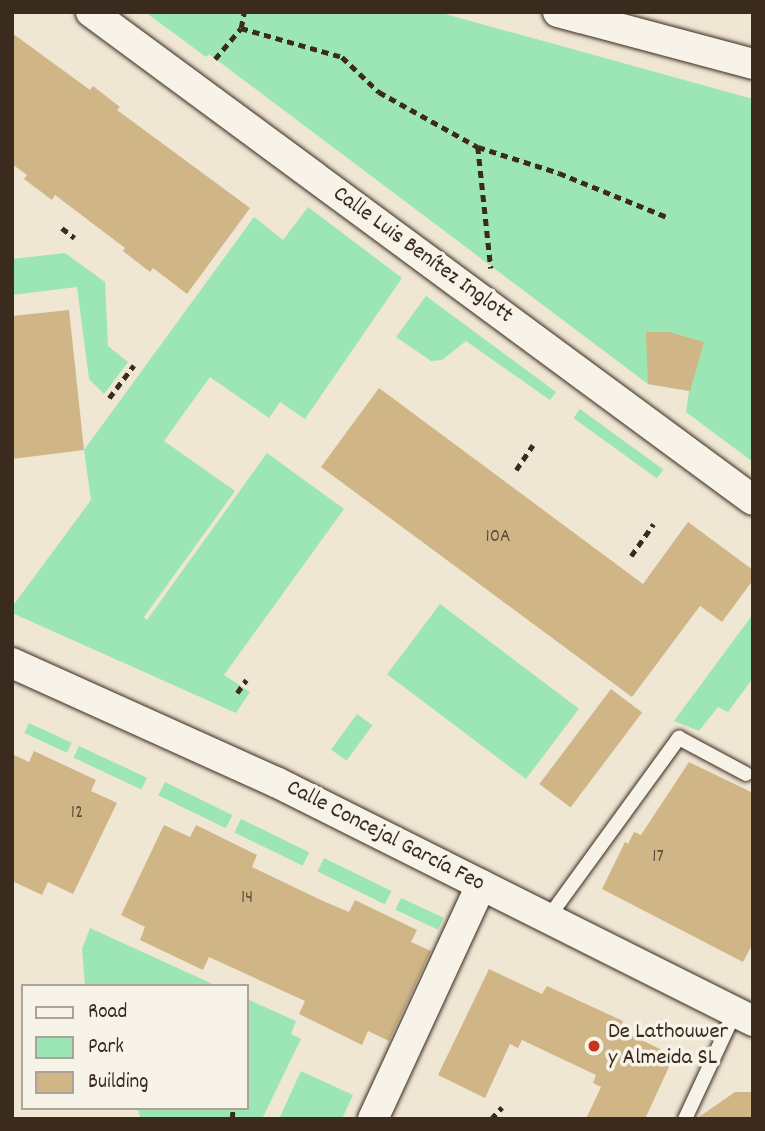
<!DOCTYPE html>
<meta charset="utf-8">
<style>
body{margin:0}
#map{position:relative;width:765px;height:1131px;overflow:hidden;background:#efe7d4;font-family:Dekko,sans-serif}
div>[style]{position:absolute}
.green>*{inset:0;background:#9ce5b4;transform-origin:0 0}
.building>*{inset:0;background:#d0b586;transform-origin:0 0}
.path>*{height:4.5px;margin-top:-2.25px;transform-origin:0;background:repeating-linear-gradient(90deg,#3b2a1e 0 7px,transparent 0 12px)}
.roads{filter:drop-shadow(0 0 2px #3b2a1e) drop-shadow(0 0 2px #3b2a1e)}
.lane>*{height:14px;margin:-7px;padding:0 7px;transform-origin:7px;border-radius:7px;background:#f7f3e8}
.street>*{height:30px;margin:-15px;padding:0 15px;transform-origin:15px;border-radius:15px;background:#f7f3e8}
.dots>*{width:19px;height:19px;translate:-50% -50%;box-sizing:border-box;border:4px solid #f7f3e8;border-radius:50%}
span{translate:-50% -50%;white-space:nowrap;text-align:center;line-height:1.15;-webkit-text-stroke:7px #f7f3e8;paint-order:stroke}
.number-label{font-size:19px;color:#604d38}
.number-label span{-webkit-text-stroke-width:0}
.street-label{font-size:23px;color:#3b2a1e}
.poi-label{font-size:23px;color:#3b2a1e}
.left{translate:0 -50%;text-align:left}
.frame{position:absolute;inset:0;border:14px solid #3b2a1e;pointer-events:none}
.legend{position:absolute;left:21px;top:984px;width:228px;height:126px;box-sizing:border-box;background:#f7f3e8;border:2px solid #aca397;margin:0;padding:9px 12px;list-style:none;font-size:21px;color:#3b2a1e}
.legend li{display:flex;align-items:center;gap:14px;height:35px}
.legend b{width:35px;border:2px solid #aca397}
</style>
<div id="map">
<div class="green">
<i style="clip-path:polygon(145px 12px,438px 12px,753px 99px,753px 462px,686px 412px,689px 391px,648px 384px,209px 54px,206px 57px)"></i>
<i style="clip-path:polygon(308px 207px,402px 278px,305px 419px,280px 402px,269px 418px,210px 377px,164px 441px,235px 491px,144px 617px,147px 620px,267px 453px,344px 509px,224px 675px,250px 692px,236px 713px,12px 613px,12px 607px,91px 500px,84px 450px,254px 217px,283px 240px)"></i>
<i style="clip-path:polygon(65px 253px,105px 282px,108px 346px,128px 362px,104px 394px,89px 379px,77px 287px,12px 295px,12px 259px)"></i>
<i style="clip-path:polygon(426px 296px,556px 392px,550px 400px,466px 341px,442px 360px,431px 361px,396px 337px)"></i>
<i style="left:580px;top:409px;width:103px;height:11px;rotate:36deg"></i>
<i style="left:440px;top:604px;width:174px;height:88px;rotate:37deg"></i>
<i style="clip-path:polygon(753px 614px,753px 678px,728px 712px,718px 707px,699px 731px,674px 721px)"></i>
<i style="left:357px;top:714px;width:19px;height:44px;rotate:36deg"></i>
<i style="left:29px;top:723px;width:47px;height:11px;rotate:25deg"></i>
<i style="left:79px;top:746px;width:75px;height:13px;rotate:25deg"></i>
<i style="left:165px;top:782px;width:75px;height:15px;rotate:26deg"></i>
<i style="left:241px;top:819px;width:76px;height:15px;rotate:26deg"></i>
<i style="left:324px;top:858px;width:75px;height:15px;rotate:26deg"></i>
<i style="left:401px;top:898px;width:47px;height:13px;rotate:25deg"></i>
<i style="clip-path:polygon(90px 928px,217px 986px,85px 986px,82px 949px)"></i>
<i style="clip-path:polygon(247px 999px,296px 1021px,291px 1034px,301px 1039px,262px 1119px,141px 1119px,137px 1108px,247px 1108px)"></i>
<i style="clip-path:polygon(301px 1071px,353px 1095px,342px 1119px,279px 1119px)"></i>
</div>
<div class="building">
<i style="clip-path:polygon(12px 33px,90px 90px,93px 86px,120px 107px,117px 110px,250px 208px,187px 294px,153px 268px,150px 272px,123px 251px,125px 248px,55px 195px,52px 200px,24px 179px,27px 175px,12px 164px)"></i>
<i style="clip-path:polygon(69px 310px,84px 450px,12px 459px,12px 316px)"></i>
<i style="clip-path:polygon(646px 332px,669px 332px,704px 342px,690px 391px,648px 384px)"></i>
<i style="clip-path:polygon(379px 388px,643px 584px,688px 522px,753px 570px,753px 580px,722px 622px,700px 606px,632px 697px,321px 467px)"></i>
<i style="left:611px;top:689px;width:39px;height:119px;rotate:37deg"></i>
<i style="clip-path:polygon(34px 751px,96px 780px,91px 791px,117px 803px,73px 894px,48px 882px,42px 895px,12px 881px,12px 754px,29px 762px)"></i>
<i style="clip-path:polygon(689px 762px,753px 793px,753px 943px,743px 962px,602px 889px,625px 842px,628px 844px,634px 832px,641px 835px)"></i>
<i style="clip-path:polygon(164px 825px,190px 837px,196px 825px,257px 855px,252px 867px,323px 901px,349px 912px,355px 900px,417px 930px,411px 942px,431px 951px,389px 1041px,368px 1031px,362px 1045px,299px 1014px,305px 1001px,209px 957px,203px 970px,140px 940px,145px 927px,121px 915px)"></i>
<i style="clip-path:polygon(489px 969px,542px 994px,547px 986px,623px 1021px,619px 1029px,674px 1056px,645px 1119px,586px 1119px,601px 1087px,593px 1083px,596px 1075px,522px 1040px,518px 1048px,510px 1044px,485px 1098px,438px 1075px)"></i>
<i style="clip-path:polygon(735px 1092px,753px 1092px,753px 1119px,696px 1119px)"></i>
</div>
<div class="path">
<i style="left:241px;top:28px;width:105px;rotate:16deg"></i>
<i style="left:342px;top:57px;width:51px;rotate:43.4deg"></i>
<i style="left:379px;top:92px;width:113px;rotate:29.1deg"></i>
<i style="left:478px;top:147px;width:122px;rotate:83.9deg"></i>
<i style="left:215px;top:59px;width:40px;rotate:-50deg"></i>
<i style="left:241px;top:28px;width:16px;rotate:-79deg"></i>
<i style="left:478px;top:147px;width:85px;rotate:17.8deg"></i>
<i style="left:559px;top:173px;width:117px;rotate:22.2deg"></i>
<i style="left:62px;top:228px;width:16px;rotate:38deg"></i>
<i style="left:109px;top:398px;width:41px;rotate:-52.9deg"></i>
<i style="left:516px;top:470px;width:30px;rotate:-56deg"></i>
<i style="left:631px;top:556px;width:39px;rotate:-55deg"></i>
<i style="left:237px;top:693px;width:16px;rotate:-55deg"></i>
<i style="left:232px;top:1119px;width:11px;rotate:-85deg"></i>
<i style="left:491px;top:1119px;width:16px;rotate:-47deg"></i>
</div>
<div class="roads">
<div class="lane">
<i style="left:548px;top:918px;width:223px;rotate:-54deg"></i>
<i style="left:679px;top:738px;width:76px;rotate:28.2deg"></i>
<i style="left:685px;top:1119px;width:118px;rotate:-65deg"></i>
</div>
<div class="street">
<i style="left:91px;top:12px;width:822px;rotate:36.4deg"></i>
<i style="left:558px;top:12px;width:202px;rotate:14.9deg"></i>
<i style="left:12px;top:663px;width:290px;rotate:24.3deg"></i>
<i style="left:276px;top:782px;width:534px;rotate:26.61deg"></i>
<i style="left:373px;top:1119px;width:258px;rotate:-65.2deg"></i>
</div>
</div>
<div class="dots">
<i style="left:594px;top:1046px;background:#c8321e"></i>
</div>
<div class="number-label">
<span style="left:498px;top:538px">10A</span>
<span style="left:77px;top:814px">12</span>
<span style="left:658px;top:858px">17</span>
<span style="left:247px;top:899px">14</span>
</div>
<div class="street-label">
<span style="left:422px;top:256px;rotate:36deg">Calle Luis Benítez Inglott</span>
<span style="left:385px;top:837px;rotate:27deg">Calle Concejal García Feo</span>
</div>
<div class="poi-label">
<span class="left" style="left:608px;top:1046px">De Lathouwer<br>y Almeida SL</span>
</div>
<div class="frame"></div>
<ul class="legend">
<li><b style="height:9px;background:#f7f3e8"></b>Road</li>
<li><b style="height:19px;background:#9ce5b4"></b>Park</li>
<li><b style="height:19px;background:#d0b586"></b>Building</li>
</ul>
</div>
